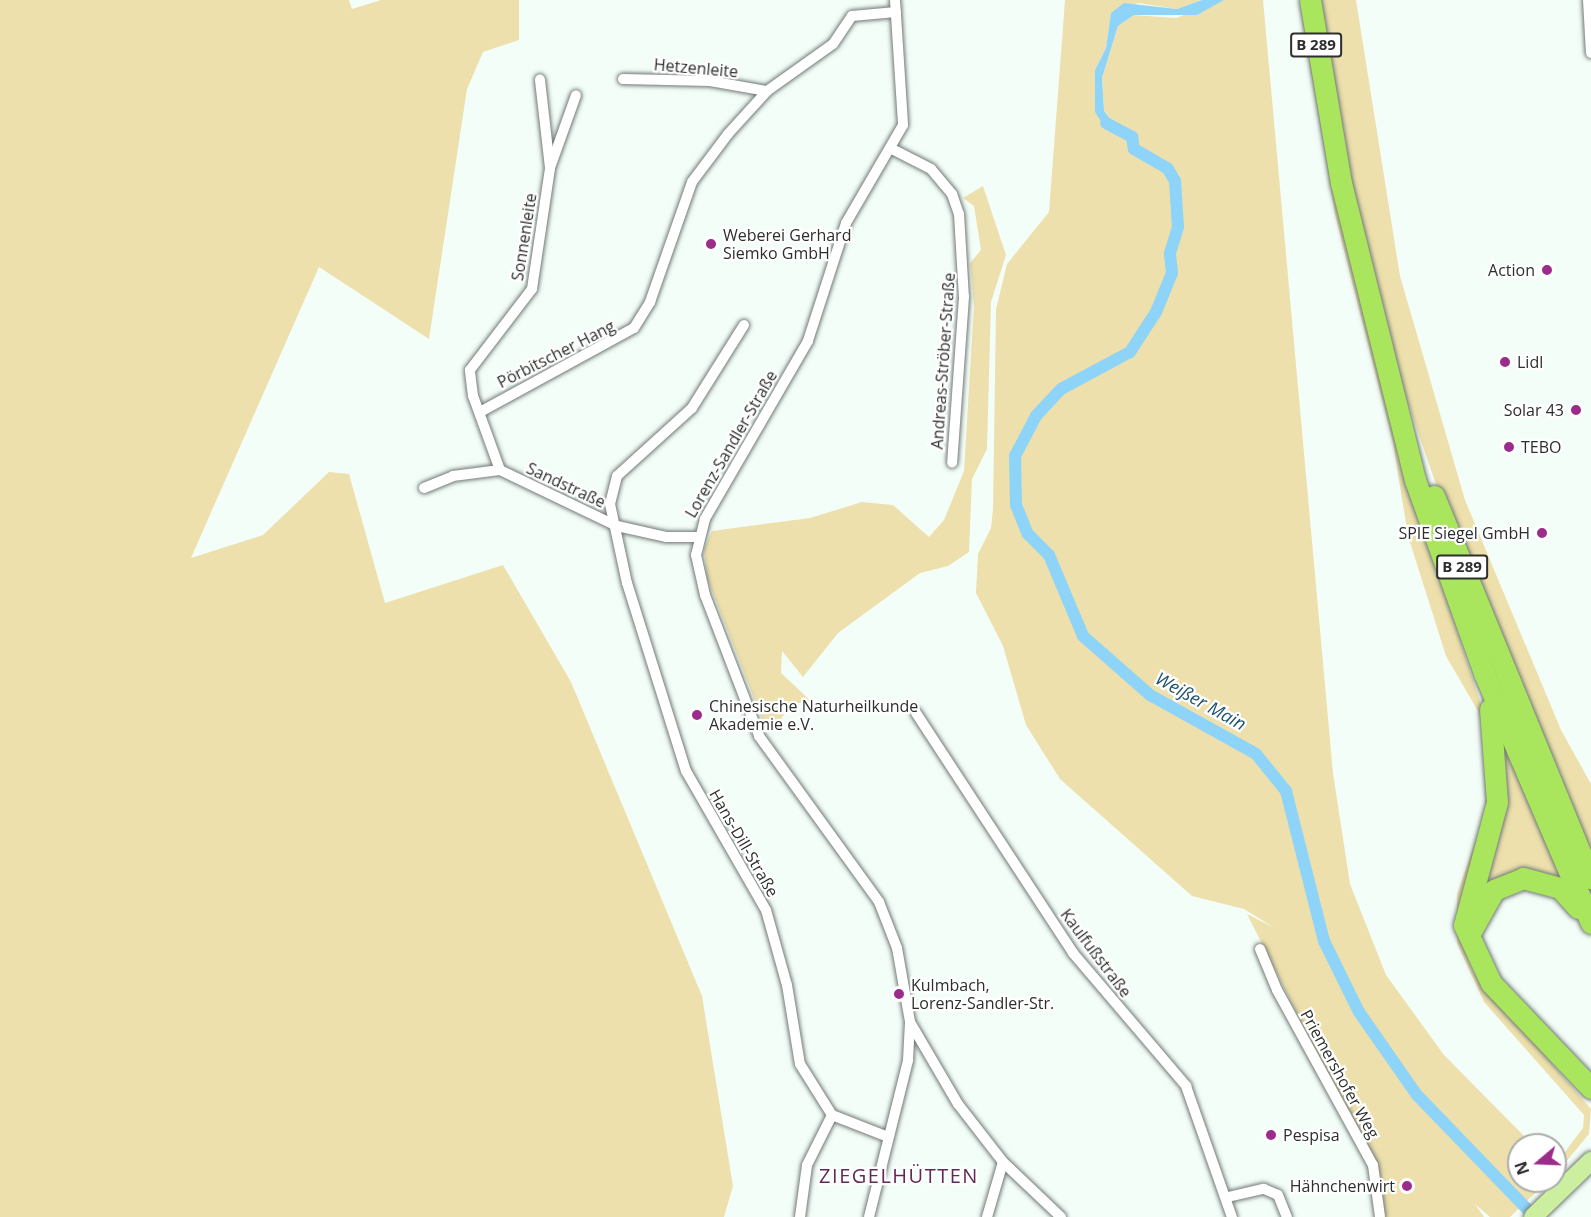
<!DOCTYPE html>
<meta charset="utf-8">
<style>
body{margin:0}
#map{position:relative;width:1591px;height:1217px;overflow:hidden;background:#f4fef9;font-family:"Open Sans",sans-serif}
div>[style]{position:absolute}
.green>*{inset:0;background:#ede0ac}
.water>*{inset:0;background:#8ed3f8}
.canal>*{height:12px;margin:-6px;padding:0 6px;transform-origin:6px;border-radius:6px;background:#8ed3f8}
.roads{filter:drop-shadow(0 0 2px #727a76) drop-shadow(0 0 2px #727a76)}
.street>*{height:10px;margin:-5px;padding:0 5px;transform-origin:5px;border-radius:5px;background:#fff}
.primary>*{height:18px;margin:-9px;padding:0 9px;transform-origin:9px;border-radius:9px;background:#cbef9e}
.highway>*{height:21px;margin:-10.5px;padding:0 10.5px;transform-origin:10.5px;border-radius:10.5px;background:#a9e55d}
.dots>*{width:16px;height:16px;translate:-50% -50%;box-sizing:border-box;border:3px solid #fff;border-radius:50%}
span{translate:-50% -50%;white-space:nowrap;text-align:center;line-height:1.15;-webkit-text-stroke:4.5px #fff;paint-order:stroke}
.shield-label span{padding:2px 4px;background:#fff;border:2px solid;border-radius:4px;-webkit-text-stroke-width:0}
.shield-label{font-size:15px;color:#2c2f2d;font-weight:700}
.street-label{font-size:16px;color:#2c2f2d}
.poi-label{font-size:16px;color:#2c2f2d}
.left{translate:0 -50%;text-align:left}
.right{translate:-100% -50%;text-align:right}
.water-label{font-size:18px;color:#1e546d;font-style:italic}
.quarter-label{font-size:20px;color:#602956;letter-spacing:1.5px}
.north{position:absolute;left:1507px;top:1133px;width:60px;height:60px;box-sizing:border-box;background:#fff;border:2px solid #abacab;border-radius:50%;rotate:251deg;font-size:16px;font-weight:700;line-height:24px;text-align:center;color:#2c2f2d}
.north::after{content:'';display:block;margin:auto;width:21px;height:27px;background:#9c2c8a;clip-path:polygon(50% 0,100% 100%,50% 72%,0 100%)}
</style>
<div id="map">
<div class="green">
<i style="clip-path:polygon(0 0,349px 0,352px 9px,381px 0,519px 0,519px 40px,483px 52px,467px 89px,429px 339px,319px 267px,191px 558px,263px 535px,329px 472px,349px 474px,385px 603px,503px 565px,571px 682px,702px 996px,733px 1186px,724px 1217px,0 1217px)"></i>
<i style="clip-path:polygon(1065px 0,1202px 0,1177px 9px,1138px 3px,1111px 13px,1106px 48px,1095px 70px,1095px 112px,1120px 132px,1104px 111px,1102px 78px,1118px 26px,1134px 15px,1176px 18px,1224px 0,1263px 0,1333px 773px,1350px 884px,1386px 975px,1444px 1055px,1533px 1145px,1519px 1145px,1519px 1181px,1548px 1181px,1510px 1217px,1490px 1217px,1475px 1204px,1484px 1217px,1382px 1217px,1373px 1165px,1247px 914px,1275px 928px,1244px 909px,1192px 896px,1060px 779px,1026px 725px,1003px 646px,976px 593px,978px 554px,991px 528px,993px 509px,996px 309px,1007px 264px,1049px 212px)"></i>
<i style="clip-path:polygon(1299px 0,1419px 514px,1489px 729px,1494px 779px,1460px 939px,1473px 972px,1591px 1109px,1589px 1134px,1555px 1175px,1555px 1165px,1583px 1128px,1584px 1115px,1484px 1002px,1457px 943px,1457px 894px,1485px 813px,1486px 748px,1479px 713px,1446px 656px,1408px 536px,1393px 443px,1335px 215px)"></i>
<i style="clip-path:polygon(1318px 0,1356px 0,1400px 276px,1465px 500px,1561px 730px,1591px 784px,1591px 862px,1447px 516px,1384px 334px,1365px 260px)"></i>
<i style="clip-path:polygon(983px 186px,1006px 255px,991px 302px,987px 449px,972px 479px,969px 552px,948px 566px,920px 573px,838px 633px,803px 677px,782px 651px,781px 673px,811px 701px,794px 704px,777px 723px,763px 721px,707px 578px,704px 549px,712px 531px,810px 518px,862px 502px,893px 505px,929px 537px,944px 520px,964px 471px,974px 306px,970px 263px,981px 250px,974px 206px,963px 198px)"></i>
<i style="clip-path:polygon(1500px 735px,1570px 883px,1483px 892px)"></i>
</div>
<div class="water">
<i style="clip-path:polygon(1202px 0,1224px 0,1197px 15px,1134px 15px,1118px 26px,1102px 78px,1104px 111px,1121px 133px,1106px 129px,1095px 112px,1095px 70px,1106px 48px,1111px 13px,1124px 3px,1177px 9px)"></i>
</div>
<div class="canal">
<i style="left:1106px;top:123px;width:30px;rotate:28deg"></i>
<i style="left:1132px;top:137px;width:12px;rotate:81deg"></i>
<i style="left:1134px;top:149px;width:39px;rotate:30deg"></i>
<i style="left:1168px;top:169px;width:14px;rotate:60deg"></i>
<i style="left:1175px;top:181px;width:46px;rotate:86.3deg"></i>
<i style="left:1178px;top:227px;width:28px;rotate:107deg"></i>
<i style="left:1170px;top:254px;width:19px;rotate:84deg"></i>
<i style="left:1172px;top:273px;width:42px;rotate:112.3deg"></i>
<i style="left:1156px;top:312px;width:48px;rotate:123deg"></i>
<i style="left:1130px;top:352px;width:78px;rotate:151.8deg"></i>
<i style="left:1061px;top:389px;width:37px;rotate:133deg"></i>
<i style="left:1036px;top:416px;width:45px;rotate:117.7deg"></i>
<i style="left:1015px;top:456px;width:49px;rotate:88.8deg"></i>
<i style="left:1016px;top:505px;width:31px;rotate:68deg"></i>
<i style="left:1028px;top:534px;width:30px;rotate:45deg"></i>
<i style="left:1049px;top:555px;width:88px;rotate:67.2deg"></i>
<i style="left:1083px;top:636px;width:89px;rotate:41.4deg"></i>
<i style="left:1150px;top:695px;width:121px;rotate:29.1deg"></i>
<i style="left:1256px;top:754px;width:48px;rotate:51deg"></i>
<i style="left:1286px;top:791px;width:155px;rotate:75.8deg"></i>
<i style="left:1324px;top:941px;width:79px;rotate:63.8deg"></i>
<i style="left:1359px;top:1012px;width:101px;rotate:55.1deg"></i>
<i style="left:1417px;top:1095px;width:170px;rotate:46deg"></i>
</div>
<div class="roads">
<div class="street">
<i style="left:895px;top:0;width:125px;rotate:86.3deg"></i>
<i style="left:903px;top:125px;width:113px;rotate:120.2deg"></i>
<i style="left:846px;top:223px;width:124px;rotate:107.9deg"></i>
<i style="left:808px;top:341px;width:206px;rotate:120.1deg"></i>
<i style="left:705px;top:519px;width:37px;rotate:104deg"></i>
<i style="left:696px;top:555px;width:41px;rotate:77.3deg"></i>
<i style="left:705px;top:595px;width:151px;rotate:69deg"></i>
<i style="left:759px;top:736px;width:205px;rotate:54.1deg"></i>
<i style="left:879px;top:902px;width:49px;rotate:68.6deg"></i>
<i style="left:897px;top:948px;width:75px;rotate:80deg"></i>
<i style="left:910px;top:1022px;width:95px;rotate:59.7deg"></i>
<i style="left:958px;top:1104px;width:73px;rotate:52.2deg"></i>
<i style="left:1003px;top:1162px;width:80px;rotate:43.5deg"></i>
<i style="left:1588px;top:0;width:53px;rotate:86.8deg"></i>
<i style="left:623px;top:79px;width:87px;rotate:1.3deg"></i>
<i style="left:710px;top:81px;width:58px;rotate:10deg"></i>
<i style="left:892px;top:149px;width:44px;rotate:27.1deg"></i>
<i style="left:931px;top:169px;width:33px;rotate:50deg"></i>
<i style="left:952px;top:194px;width:21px;rotate:71deg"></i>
<i style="left:959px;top:214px;width:83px;rotate:86.6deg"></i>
<i style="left:964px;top:297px;width:166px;rotate:94.1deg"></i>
<i style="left:551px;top:165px;width:74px;rotate:-70.3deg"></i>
<i style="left:744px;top:325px;width:98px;rotate:122.1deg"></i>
<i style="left:692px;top:408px;width:101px;rotate:137.8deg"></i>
<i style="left:617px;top:476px;width:29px;rotate:104deg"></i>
<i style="left:610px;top:504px;width:81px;rotate:77.9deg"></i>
<i style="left:627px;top:583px;width:197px;rotate:72.6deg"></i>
<i style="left:686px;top:771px;width:160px;rotate:60.1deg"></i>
<i style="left:766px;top:910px;width:78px;rotate:74.4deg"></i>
<i style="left:787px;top:985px;width:80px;rotate:80.7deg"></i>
<i style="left:800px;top:1064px;width:60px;rotate:57.9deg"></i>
<i style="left:832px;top:1115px;width:60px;rotate:21.4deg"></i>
<i style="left:480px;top:412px;width:175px;rotate:-28.6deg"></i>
<i style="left:634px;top:328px;width:31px;rotate:-58deg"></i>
<i style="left:650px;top:302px;width:127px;rotate:-70.7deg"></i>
<i style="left:692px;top:182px;width:60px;rotate:-53.1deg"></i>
<i style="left:728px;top:134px;width:58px;rotate:-47.8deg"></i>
<i style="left:767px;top:91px;width:81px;rotate:-35.5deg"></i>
<i style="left:833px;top:44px;width:34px;rotate:-56deg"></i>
<i style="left:852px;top:16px;width:44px;rotate:-5.2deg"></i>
<i style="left:500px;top:470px;width:79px;rotate:-110deg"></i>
<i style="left:473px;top:396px;width:26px;rotate:-97deg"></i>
<i style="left:470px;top:370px;width:102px;rotate:-52.6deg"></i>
<i style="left:532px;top:289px;width:122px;rotate:-81.5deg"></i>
<i style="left:550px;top:168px;width:89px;rotate:-96.5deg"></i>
<i style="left:424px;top:488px;width:31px;rotate:-22deg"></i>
<i style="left:453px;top:476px;width:47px;rotate:-7.3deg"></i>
<i style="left:500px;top:470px;width:130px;rotate:25.6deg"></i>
<i style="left:617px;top:526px;width:50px;rotate:12.7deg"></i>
<i style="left:666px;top:537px;width:31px"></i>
<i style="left:916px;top:713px;width:287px;rotate:56.8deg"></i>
<i style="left:1073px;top:953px;width:175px;rotate:49.6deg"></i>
<i style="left:1186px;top:1086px;width:139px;rotate:70.7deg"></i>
<i style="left:1260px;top:949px;width:44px;rotate:67.5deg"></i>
<i style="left:1277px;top:990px;width:200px;rotate:61.3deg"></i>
<i style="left:1373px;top:1165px;width:52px;rotate:82.3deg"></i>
<i style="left:1228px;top:1197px;width:37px;rotate:-13deg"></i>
<i style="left:1264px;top:1189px;width:15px;rotate:23deg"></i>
<i style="left:1278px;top:1195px;width:24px;rotate:68deg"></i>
<i style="left:800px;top:1217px;width:52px;rotate:-82.3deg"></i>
<i style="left:807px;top:1165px;width:56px;rotate:-63.4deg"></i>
<i style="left:869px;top:1217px;width:162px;rotate:-76deg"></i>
<i style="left:908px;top:1060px;width:37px;rotate:-87deg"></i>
<i style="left:987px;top:1217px;width:57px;rotate:-73.8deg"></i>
</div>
<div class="primary">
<i style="left:1533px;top:1217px;width:81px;rotate:-44deg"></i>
</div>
<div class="highway">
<i style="left:1310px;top:0;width:186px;rotate:80.4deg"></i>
<i style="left:1341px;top:183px;width:306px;rotate:76deg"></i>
<i style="left:1415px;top:480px;width:205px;rotate:70.3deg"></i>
<i style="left:1484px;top:673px;width:272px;rotate:66.8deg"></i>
<i style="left:1434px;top:496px;width:413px;rotate:67.7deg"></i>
<i style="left:1490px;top:709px;width:93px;rotate:85.7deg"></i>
<i style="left:1497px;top:802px;width:127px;rotate:105deg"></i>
<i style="left:1464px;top:925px;width:64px;rotate:65deg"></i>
<i style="left:1491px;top:983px;width:145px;rotate:46.4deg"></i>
<i style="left:1471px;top:931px;width:47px;rotate:-60.7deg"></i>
<i style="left:1494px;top:890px;width:31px;rotate:-22deg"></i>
<i style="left:1523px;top:878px;width:38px;rotate:15deg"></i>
<i style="left:1560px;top:888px;width:27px;rotate:48deg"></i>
</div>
</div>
<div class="dots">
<i style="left:711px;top:244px;background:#9c2c8a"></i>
<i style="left:1547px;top:270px;background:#9c2c8a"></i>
<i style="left:1505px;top:362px;background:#9c2c8a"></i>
<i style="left:1576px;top:410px;background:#9c2c8a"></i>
<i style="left:1509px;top:447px;background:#9c2c8a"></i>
<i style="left:1542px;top:533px;background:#9c2c8a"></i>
<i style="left:697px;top:715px;background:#9c2c8a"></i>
<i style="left:899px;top:994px;background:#9c2c8a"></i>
<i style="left:1271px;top:1135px;background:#9c2c8a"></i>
<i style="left:1407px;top:1186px;background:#9c2c8a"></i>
</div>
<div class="shield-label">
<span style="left:1316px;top:45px">B 289</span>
<span style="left:1462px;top:567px">B 289</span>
</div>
<div class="street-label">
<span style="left:696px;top:68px;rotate:5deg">Hetzenleite</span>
<span style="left:524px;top:237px;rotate:-81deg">Sonnenleite</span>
<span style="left:556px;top:354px;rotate:-27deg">Pörbitscher Hang</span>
<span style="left:943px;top:361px;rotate:-86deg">Andreas-Ströber-Straße</span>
<span style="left:731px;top:444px;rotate:-60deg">Lorenz-Sandler-Straße</span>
<span style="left:566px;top:485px;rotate:25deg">Sandstraße</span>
<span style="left:744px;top:843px;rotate:60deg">Hans-Dill-Straße</span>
<span style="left:1096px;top:953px;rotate:53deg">Kaulfußstraße</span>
<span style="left:1340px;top:1074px;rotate:61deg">Priemershofer Weg</span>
</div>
<div class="poi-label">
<span class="left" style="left:723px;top:244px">Weberei Gerhard<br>Siemko GmbH</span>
<span class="right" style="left:1535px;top:270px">Action</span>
<span class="left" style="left:1517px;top:362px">Lidl</span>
<span class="right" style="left:1564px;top:410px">Solar 43</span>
<span class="left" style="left:1521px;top:447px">TEBO</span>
<span class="right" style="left:1530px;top:533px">SPIE Siegel GmbH</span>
<span class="left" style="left:709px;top:715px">Chinesische Naturheilkunde<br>Akademie e.V.</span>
<span class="left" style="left:911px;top:994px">Kulmbach,<br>Lorenz-Sandler-Str.</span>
<span class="left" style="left:1283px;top:1135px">Pespisa</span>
<span class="right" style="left:1395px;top:1186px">Hähnchenwirt</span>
</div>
<div class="water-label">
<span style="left:1201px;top:701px;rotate:29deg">Weißer Main</span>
</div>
<div class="quarter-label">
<span style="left:899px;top:1175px">ZIEGELHÜTTEN</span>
</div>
<div class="north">N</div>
</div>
